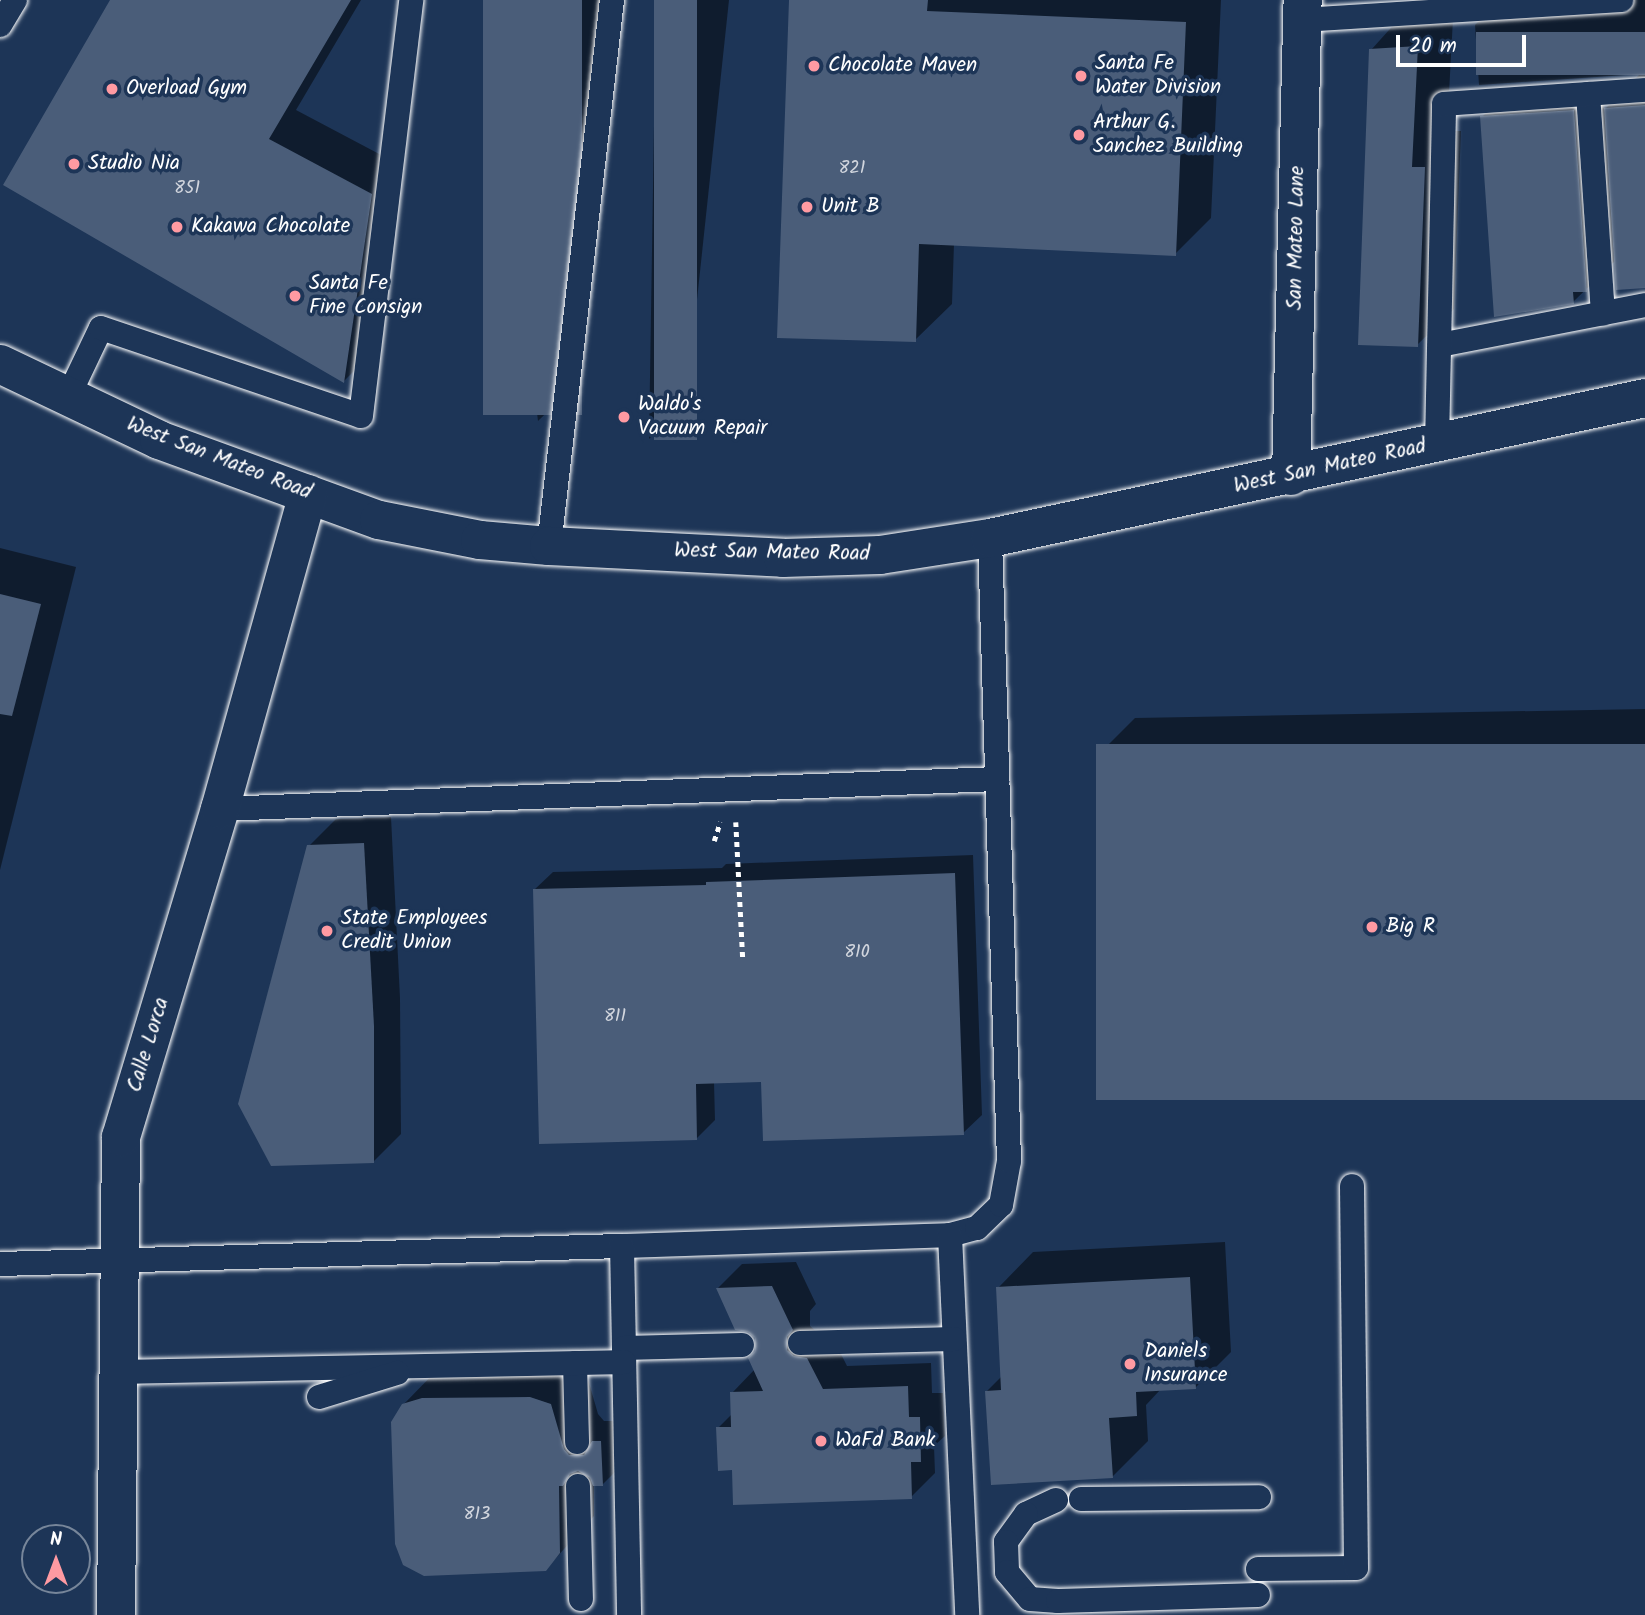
<!DOCTYPE html>
<style>
body{margin:0}
#map{position:relative;width:1645px;height:1615px;overflow:hidden;background:#1d3557;font-family:Kalam,sans-serif}
div>[style]{position:absolute}
.shadow>*{inset:0;background:#0007}
.building>*{inset:0;background:#4a5d79;transform-origin:0 0}
.path>*{height:4.5px;margin-top:-2.25px;transform-origin:0;background:repeating-linear-gradient(90deg,#fff 0 5px,transparent 0 10px)}
.roads{filter:drop-shadow(0 0 2px #fff) drop-shadow(0 0 2px #fff)}
.lane>*{height:24px;margin:-12px;padding:0 12px;transform-origin:12px;border-radius:12px;background:#1d3557}
.street>*{height:38px;margin:-19px;padding:0 19px;transform-origin:19px;border-radius:19px;background:#1d3557}
.secondary>*{height:38px;margin:-19px;padding:0 19px;transform-origin:19px;border-radius:19px;background:#1d3557}
.dots>*{width:19px;height:19px;translate:-50% -50%;box-sizing:border-box;border:4px solid #1d3557;border-radius:50%}
span{translate:-50% -50%;white-space:nowrap;text-align:center;line-height:1.15;-webkit-text-stroke:7px #1d3557;paint-order:stroke}
.number-label{font-size:18px;color:#d2d6de}
.number-label span{-webkit-text-stroke-width:0}
.poi-label{font-size:21px;color:#fff}
.left{translate:0 -50%;text-align:left}
.street-label{font-size:21px;color:#fff}
.north{position:absolute;left:21px;top:1524px;width:70px;height:70px;box-sizing:border-box;background:#1d3557;border:2px solid #77869a;border-radius:50%;rotate:0deg;font-size:19px;font-weight:700;line-height:28px;text-align:center;color:#fff}
.north::after{content:'';display:block;margin:auto;width:24px;height:32px;background:#ff9aa2;clip-path:polygon(50% 0,100% 100%,50% 72%,0 100%)}
.scale{position:absolute;left:1396px;top:35px;width:130px;height:32px;box-sizing:border-box;border:4px solid #fff;border-top:0;padding-left:9px;font-size:21px;line-height:24px;white-space:nowrap;color:#fff;-webkit-text-stroke:5px #1d3557;paint-order:stroke}
</style>
<div id="map">
<div class="shadow">
<i style="clip-path:polygon(112px 0,361px 0,296px 110px,400px 165px,372px 353px,344px 381px)"></i>
<i style="clip-path:polygon(485px 0,614px 0,575px 385px,538px 421px)"></i>
<i style="clip-path:polygon(656px 0,729px 0,686px 403px,649px 439px)"></i>
<i style="clip-path:polygon(791px 0,1221px 0,1211px 218px,1175px 254px,954px 244px,952px 304px,915px 340px)"></i>
<i style="clip-path:polygon(1416px 0,1454px 0,1447px 131px,1461px 131px,1454px 309px,1417px 345px,1371px 50px)"></i>
<i style="clip-path:polygon(1500px 0,1645px 0,1645px 286px,1616px 260px,1573px 302px,1482px 117px,1510px 89px,1602px 83px,1604px 110px,1640px 74px,1479px 85px,1475px 25px)"></i>
<i style="clip-path:polygon(0 548px,76px 567px,0 870px)"></i>
<i style="clip-path:polygon(1645px 709px,1645px 1098px,1098px 755px,1135px 718px)"></i>
<i style="clip-path:polygon(391px 817px,400px 998px,401px 1134px,373px 1162px,309px 846px,336px 819px)"></i>
<i style="clip-path:polygon(973px 855px,982px 1115px,963px 1133px,762px 1080px,714px 1082px,715px 1120px,696px 1139px,534px 890px,553px 872px,722px 868px,726px 864px)"></i>
<i style="clip-path:polygon(1225px 1242px,1231px 1352px,1195px 1388px,1161px 1389px,1146px 1405px,1148px 1441px,1112px 1477px,987px 1391px,1002px 1376px,998px 1288px,1033px 1252px)"></i>
<i style="clip-path:polygon(796px 1262px,816px 1304px,810px 1311px,810px 1326px,818px 1333px,831px 1334px,847px 1366px,931px 1363px,932px 1393px,943px 1393px,945px 1436px,934px 1446px,935px 1473px,911px 1497px,733px 1468px,718px 1428px,732px 1414px,732px 1393px,755px 1369px,757px 1337px,718px 1288px,742px 1264px)"></i>
<i style="clip-path:polygon(438px 1369px,585px 1369px,598px 1414px,604px 1421px,615px 1421px,637px 1450px,602px 1485px,594px 1485px,594px 1516px,545px 1570px,403px 1405px)"></i>
</div>
<div class="building">
<i style="clip-path:polygon(110px 0,351px 0,269px 139px,372px 194px,344px 383px,3px 185px)"></i>
<i style="left:483px;top:0;width:99px;height:415px"></i>
<i style="left:654px;top:0;width:43px;height:440px"></i>
<i style="clip-path:polygon(789px 0,928px 0,927px 11px,1186px 22px,1176px 256px,919px 244px,916px 342px,777px 338px)"></i>
<i style="left:1645px;top:32px;width:43px;height:169px;rotate:90deg"></i>
<i style="clip-path:polygon(1418px 46px,1412px 167px,1425px 167px,1418px 347px,1358px 345px,1369px 49px)"></i>
<i style="clip-path:polygon(1645px 105px,1645px 288px,1616px 290px,1604px 108px)"></i>
<i style="clip-path:polygon(1574px 110px,1587px 292px,1573px 292px,1574px 304px,1494px 317px,1480px 116px)"></i>
<i style="clip-path:polygon(0 594px,41px 604px,12px 716px,0 714px)"></i>
<i style="left:1645px;top:744px;width:356px;height:549px;rotate:90deg"></i>
<i style="clip-path:polygon(364px 843px,374px 1026px,374px 1163px,271px 1166px,238px 1104px,307px 845px)"></i>
<i style="clip-path:polygon(955px 873px,964px 1135px,763px 1141px,761px 1082px,696px 1084px,697px 1140px,539px 1144px,533px 889px,706px 885px,706px 882px)"></i>
<i style="clip-path:polygon(1190px 1277px,1196px 1389px,1136px 1392px,1137px 1416px,1109px 1418px,1113px 1478px,991px 1485px,985px 1391px,1001px 1390px,996px 1287px)"></i>
<i style="clip-path:polygon(772px 1286px,793px 1330px,787px 1337px,787px 1350px,794px 1356px,807px 1358px,823px 1389px,908px 1386px,909px 1417px,920px 1417px,921px 1462px,911px 1462px,912px 1499px,733px 1505px,732px 1470px,718px 1471px,716px 1427px,731px 1427px,730px 1392px,763px 1391px,748px 1358px,755px 1351px,755px 1338px,748px 1332px,735px 1330px,716px 1288px)"></i>
<i style="clip-path:polygon(530px 1397px,551px 1404px,564px 1449px,569px 1455px,584px 1455px,592px 1441px,601px 1441px,603px 1486px,593px 1486px,590px 1478px,578px 1471px,570px 1474px,563px 1486px,559px 1486px,560px 1553px,546px 1571px,424px 1576px,403px 1565px,395px 1544px,391px 1422px,402px 1404px,422px 1398px)"></i>
</div>
<div class="path">
<i style="left:736px;top:822px;width:139px;rotate:87.1deg"></i>
<i style="left:714px;top:841px;width:20px;rotate:-72deg"></i>
</div>
<div class="roads">
<div class="lane">
<i style="left:1302px;top:20px;width:320px;rotate:-3.6deg"></i>
<i style="left:0;top:25px;width:29px;rotate:-59deg"></i>
<i style="left:1588px;top:94px;width:220px;rotate:86.1deg"></i>
<i style="left:1440px;top:345px;width:209px;rotate:-11deg"></i>
<i style="left:69px;top:395px;width:74px;rotate:-64.5deg"></i>
<i style="left:101px;top:328px;width:274px;rotate:18.7deg"></i>
<i style="left:361px;top:416px;width:419px;rotate:-83.1deg"></i>
<i style="left:1437px;top:444px;width:340px;rotate:-88.8deg"></i>
<i style="left:1444px;top:104px;width:201px;rotate:-4deg"></i>
<i style="left:549px;top:546px;width:550px;rotate:-83.42deg"></i>
<i style="left:220px;top:809px;width:778px;rotate:-2.21deg"></i>
<i style="left:950px;top:1235px;width:28px;rotate:-15deg"></i>
<i style="left:977px;top:1228px;width:33px;rotate:-44deg"></i>
<i style="left:1001px;top:1205px;width:45px;rotate:-79.7deg"></i>
<i style="left:1009px;top:1161px;width:623px;rotate:-91.75deg"></i>
<i style="left:622px;top:1246px;width:328px;rotate:-1.9deg"></i>
<i style="left:950px;top:1235px;width:380px;rotate:87.4deg"></i>
<i style="left:0;top:1264px;width:622px;rotate:-1.66deg"></i>
<i style="left:622px;top:1246px;width:369px;rotate:88.9deg"></i>
<i style="left:800px;top:1343px;width:154px;rotate:-1.5deg"></i>
<i style="left:624px;top:1348px;width:118px;rotate:-1.5deg"></i>
<i style="left:575px;top:1363px;width:79px;rotate:88.5deg"></i>
<i style="left:118px;top:1372px;width:506px;rotate:-1.13deg"></i>
<i style="left:319px;top:1397px;width:82px;rotate:-17.1deg"></i>
<i style="left:578px;top:1486px;width:113px;rotate:88.5deg"></i>
<i style="left:1081px;top:1499px;width:178px;rotate:-0.6deg"></i>
<i style="left:1056px;top:1500px;width:33px;rotate:155deg"></i>
<i style="left:1026px;top:1514px;width:34px;rotate:126deg"></i>
<i style="left:1006px;top:1542px;width:30px;rotate:88deg"></i>
<i style="left:1007px;top:1572px;width:35px;rotate:50deg"></i>
<i style="left:1030px;top:1599px;width:28px;rotate:4deg"></i>
<i style="left:1058px;top:1601px;width:200px;rotate:-1.7deg"></i>
<i style="left:1258px;top:1569px;width:98px;rotate:-0.6deg"></i>
<i style="left:1356px;top:1568px;width:382px;rotate:-90.6deg"></i>
</div>
<div class="street">
<i style="left:1291px;top:476px;width:476px;rotate:-88.6deg"></i>
</div>
<div class="secondary">
<i style="left:0;top:364px;width:176px;rotate:25.5deg"></i>
<i style="left:159px;top:440px;width:234px;rotate:20deg"></i>
<i style="left:379px;top:520px;width:103px;rotate:11.2deg"></i>
<i style="left:480px;top:540px;width:69px;rotate:5deg"></i>
<i style="left:549px;top:546px;width:234px;rotate:2.9deg"></i>
<i style="left:783px;top:558px;width:97px;rotate:-1.8deg"></i>
<i style="left:880px;top:555px;width:111px;rotate:-8.8deg"></i>
<i style="left:990px;top:538px;width:670px;rotate:-12.06deg"></i>
<i style="left:116px;top:1615px;width:478px;rotate:-89.4deg"></i>
<i style="left:121px;top:1137px;width:343px;rotate:-73.2deg"></i>
<i style="left:220px;top:809px;width:327px;rotate:-74.4deg"></i>
</div>
</div>
<div class="dots">
<i style="left:814px;top:66px;background:#ff9aa2"></i>
<i style="left:1081px;top:76px;background:#ff9aa2"></i>
<i style="left:112px;top:89px;background:#ff9aa2"></i>
<i style="left:1079px;top:135px;background:#ff9aa2"></i>
<i style="left:74px;top:164px;background:#ff9aa2"></i>
<i style="left:807px;top:207px;background:#ff9aa2"></i>
<i style="left:177px;top:227px;background:#ff9aa2"></i>
<i style="left:295px;top:296px;background:#ff9aa2"></i>
<i style="left:624px;top:417px;background:#ff9aa2"></i>
<i style="left:1372px;top:927px;background:#ff9aa2"></i>
<i style="left:327px;top:931px;background:#ff9aa2"></i>
<i style="left:1130px;top:1364px;background:#ff9aa2"></i>
<i style="left:821px;top:1441px;background:#ff9aa2"></i>
</div>
<div class="number-label">
<span style="left:852px;top:169px">821</span>
<span style="left:187px;top:189px">851</span>
<span style="left:857px;top:953px">810</span>
<span style="left:615px;top:1017px">811</span>
<span style="left:477px;top:1515px">813</span>
</div>
<div class="poi-label">
<span class="left" style="left:1095px;top:76px">Santa Fe<br>Water Division</span>
<span class="left" style="left:828px;top:66px">Chocolate Maven</span>
<span class="left" style="left:126px;top:89px">Overload Gym</span>
<span class="left" style="left:1093px;top:135px">Arthur G.<br>Sanchez Building</span>
<span class="left" style="left:88px;top:164px">Studio Nia</span>
<span class="left" style="left:821px;top:207px">Unit B</span>
<span class="left" style="left:191px;top:227px">Kakawa Chocolate</span>
<span class="left" style="left:309px;top:296px">Santa Fe<br>Fine Consign</span>
<span class="left" style="left:638px;top:417px">Waldo's<br>Vacuum Repair</span>
<span class="left" style="left:341px;top:931px">State Employees<br>Credit Union</span>
<span class="left" style="left:1386px;top:927px">Big R</span>
<span class="left" style="left:1144px;top:1364px">Daniels<br>Insurance</span>
<span class="left" style="left:835px;top:1441px">WaFd Bank</span>
</div>
<div class="street-label">
<span style="left:1297px;top:238px;rotate:-89deg">San Mateo Lane</span>
<span style="left:219px;top:459px;rotate:21deg">West San Mateo Road</span>
<span style="left:1330px;top:467px;rotate:-12deg">West San Mateo Road</span>
<span style="left:772px;top:553px;rotate:1deg">West San Mateo Road</span>
<span style="left:149px;top:1045px;rotate:-73deg">Calle Lorca</span>
</div>
<div class="north">N</div>
<div class="scale">20 m</div>
</div>
